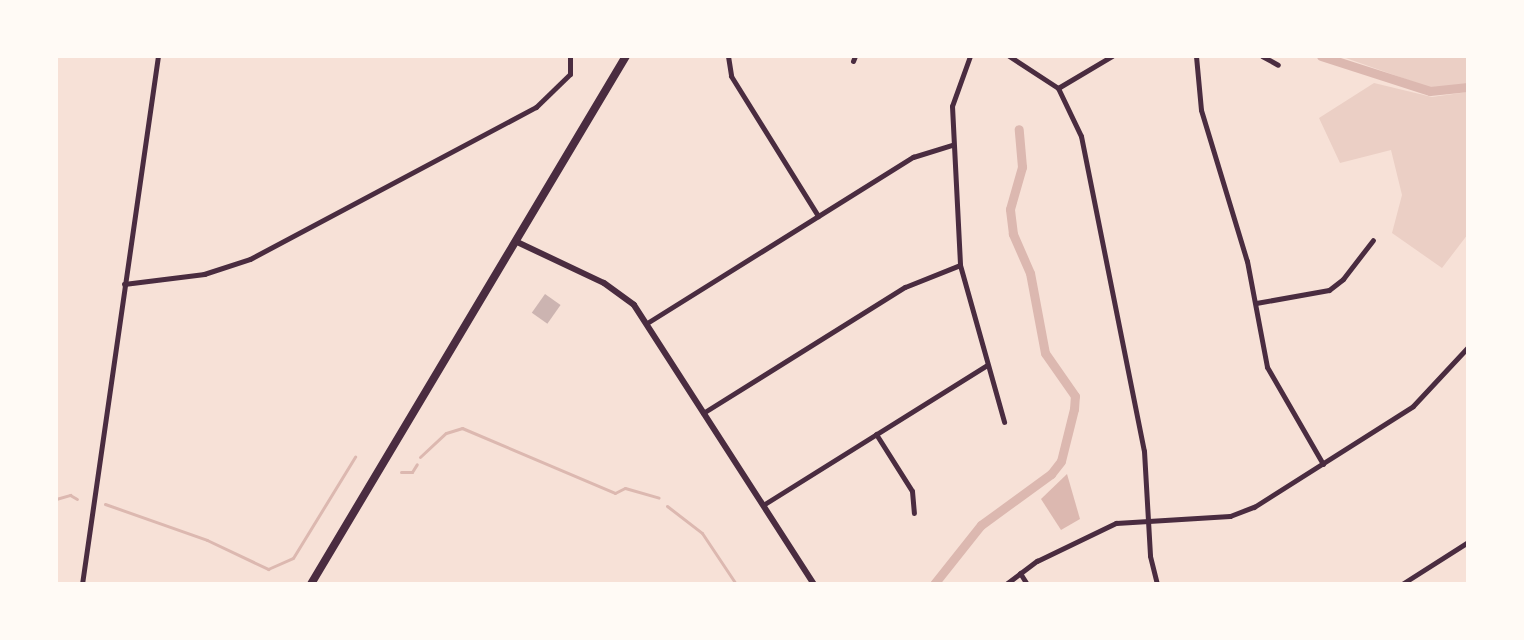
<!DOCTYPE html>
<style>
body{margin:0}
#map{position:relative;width:1524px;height:640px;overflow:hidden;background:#f7e1d7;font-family:Cabin,sans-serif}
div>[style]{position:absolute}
.green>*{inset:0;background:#ebcfc5}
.water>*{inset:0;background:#dcb8b0}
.stream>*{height:3px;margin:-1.5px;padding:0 1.5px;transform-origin:1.5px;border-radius:1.5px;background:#dcb8b0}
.canal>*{height:9px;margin:-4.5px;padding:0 4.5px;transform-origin:4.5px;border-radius:4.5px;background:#dcb8b0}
.building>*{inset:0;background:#ccb4b1;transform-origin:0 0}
.minor>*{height:5px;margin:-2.5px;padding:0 2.5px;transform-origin:2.5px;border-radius:2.5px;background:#4a2c40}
.tertiary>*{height:6px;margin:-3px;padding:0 3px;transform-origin:3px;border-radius:3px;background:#4a2c40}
.primary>*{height:8px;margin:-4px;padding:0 4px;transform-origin:4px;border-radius:4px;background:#4a2c40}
span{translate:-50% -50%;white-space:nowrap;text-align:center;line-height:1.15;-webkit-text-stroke:6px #fffaf5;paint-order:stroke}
.frame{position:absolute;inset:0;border:58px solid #fffaf5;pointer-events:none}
</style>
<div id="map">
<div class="green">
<i style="clip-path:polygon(1340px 56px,1468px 56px,1468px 84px,1431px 88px)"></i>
<i style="clip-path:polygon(1374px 83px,1432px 97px,1468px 92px,1468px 234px,1442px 268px,1392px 233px,1402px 195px,1391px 150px,1340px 163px,1319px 118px)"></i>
</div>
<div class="water">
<i style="clip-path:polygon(1067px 474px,1080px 519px,1061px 530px,1041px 499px)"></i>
</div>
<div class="stream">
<i style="left:420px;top:457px;width:35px;rotate:-43deg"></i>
<i style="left:446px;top:433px;width:17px;rotate:-17deg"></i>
<i style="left:462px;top:428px;width:166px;rotate:23deg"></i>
<i style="left:615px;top:493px;width:11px;rotate:-27deg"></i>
<i style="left:625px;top:488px;width:35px;rotate:16deg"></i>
<i style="left:401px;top:472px;width:11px"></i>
<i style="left:412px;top:472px;width:9px;rotate:-58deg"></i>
<i style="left:56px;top:499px;width:15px;rotate:-16deg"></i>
<i style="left:70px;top:495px;width:8px;rotate:30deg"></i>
<i style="left:105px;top:504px;width:108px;rotate:19.4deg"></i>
<i style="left:207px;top:540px;width:68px;rotate:25.4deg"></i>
<i style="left:268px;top:569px;width:27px;rotate:-24deg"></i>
<i style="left:293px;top:558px;width:119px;rotate:-58.5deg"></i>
<i style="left:667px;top:506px;width:44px;rotate:37.6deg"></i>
<i style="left:702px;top:533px;width:61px;rotate:56.3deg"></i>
</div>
<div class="canal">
<i style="left:1321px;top:56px;width:114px;rotate:17.8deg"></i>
<i style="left:1430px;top:91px;width:38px;rotate:-6deg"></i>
<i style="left:934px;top:584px;width:75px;rotate:-51.5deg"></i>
<i style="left:981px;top:525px;width:87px;rotate:-36.1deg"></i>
<i style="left:1051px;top:474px;width:16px;rotate:-52deg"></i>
<i style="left:1061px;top:461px;width:54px;rotate:-76deg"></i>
<i style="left:1074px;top:409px;width:13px;rotate:-86deg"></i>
<i style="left:1075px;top:396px;width:52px;rotate:-124.9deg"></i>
<i style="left:1045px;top:353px;width:81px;rotate:-100.6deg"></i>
<i style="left:1030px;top:273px;width:43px;rotate:-113.6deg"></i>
<i style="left:1013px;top:234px;width:25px;rotate:-97deg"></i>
<i style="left:1010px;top:209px;width:44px;rotate:-74.1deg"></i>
<i style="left:1022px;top:167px;width:38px;rotate:-95deg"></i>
</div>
<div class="building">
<i style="left:545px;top:294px;width:19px;height:23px;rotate:35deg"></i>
</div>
<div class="minor">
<i style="left:728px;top:56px;width:20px;rotate:81deg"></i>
<i style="left:731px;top:76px;width:165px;rotate:58.1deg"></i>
<i style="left:970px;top:56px;width:53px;rotate:109.8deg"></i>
<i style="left:952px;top:106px;width:159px;rotate:87.1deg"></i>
<i style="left:960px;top:265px;width:163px;rotate:74.3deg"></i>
<i style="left:1009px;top:56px;width:59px;rotate:33.1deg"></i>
<i style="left:1058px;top:88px;width:53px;rotate:64.4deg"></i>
<i style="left:1081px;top:136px;width:321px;rotate:78.7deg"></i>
<i style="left:1144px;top:451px;width:105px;rotate:86.7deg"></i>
<i style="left:1150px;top:556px;width:29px;rotate:76deg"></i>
<i style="left:1196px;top:56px;width:54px;rotate:84.7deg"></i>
<i style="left:1201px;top:110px;width:158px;rotate:73.1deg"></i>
<i style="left:1247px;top:261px;width:108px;rotate:79.3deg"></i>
<i style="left:1267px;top:367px;width:112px;rotate:60deg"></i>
<i style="left:1262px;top:56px;width:18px;rotate:29deg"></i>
<i style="left:853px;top:61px;width:5px;rotate:-68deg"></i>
<i style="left:1058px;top:88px;width:63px;rotate:-30.7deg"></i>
<i style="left:124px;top:284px;width:81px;rotate:-7.1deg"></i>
<i style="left:204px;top:274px;width:48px;rotate:-18.1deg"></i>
<i style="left:250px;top:259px;width:324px;rotate:-28deg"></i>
<i style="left:536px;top:107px;width:47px;rotate:-44.1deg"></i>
<i style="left:570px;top:74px;width:18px;rotate:-90deg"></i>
<i style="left:1256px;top:303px;width:74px;rotate:-10.1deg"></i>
<i style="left:1329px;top:290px;width:18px;rotate:-38deg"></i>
<i style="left:1343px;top:279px;width:49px;rotate:-52.4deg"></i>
<i style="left:647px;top:323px;width:314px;rotate:-32deg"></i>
<i style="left:913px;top:157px;width:41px;rotate:-17.1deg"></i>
<i style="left:703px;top:413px;width:238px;rotate:-32deg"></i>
<i style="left:905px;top:287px;width:59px;rotate:-21.8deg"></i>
<i style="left:876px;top:434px;width:67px;rotate:57.7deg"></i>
<i style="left:912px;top:491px;width:22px;rotate:85deg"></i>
<i style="left:763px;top:505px;width:264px;rotate:-32deg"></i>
<i style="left:1020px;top:573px;width:13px;rotate:58deg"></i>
<i style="left:82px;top:584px;width:533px;rotate:-81.81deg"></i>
<i style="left:1006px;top:584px;width:39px;rotate:-37deg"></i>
<i style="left:1037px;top:561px;width:88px;rotate:-25.7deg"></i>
<i style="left:1116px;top:523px;width:114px;rotate:-3.5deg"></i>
<i style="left:1230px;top:516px;width:26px;rotate:-21deg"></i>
<i style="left:1254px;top:507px;width:188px;rotate:-32.4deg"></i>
<i style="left:1413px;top:406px;width:81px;rotate:-47deg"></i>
<i style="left:1402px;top:584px;width:78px;rotate:-32.5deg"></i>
</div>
<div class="tertiary">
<i style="left:515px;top:241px;width:98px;rotate:25.3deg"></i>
<i style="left:604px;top:283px;width:37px;rotate:36deg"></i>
<i style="left:634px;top:305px;width:332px;rotate:57.2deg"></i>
</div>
<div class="primary">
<i style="left:311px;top:584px;width:615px;rotate:-59.18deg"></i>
</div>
<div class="frame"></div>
</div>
